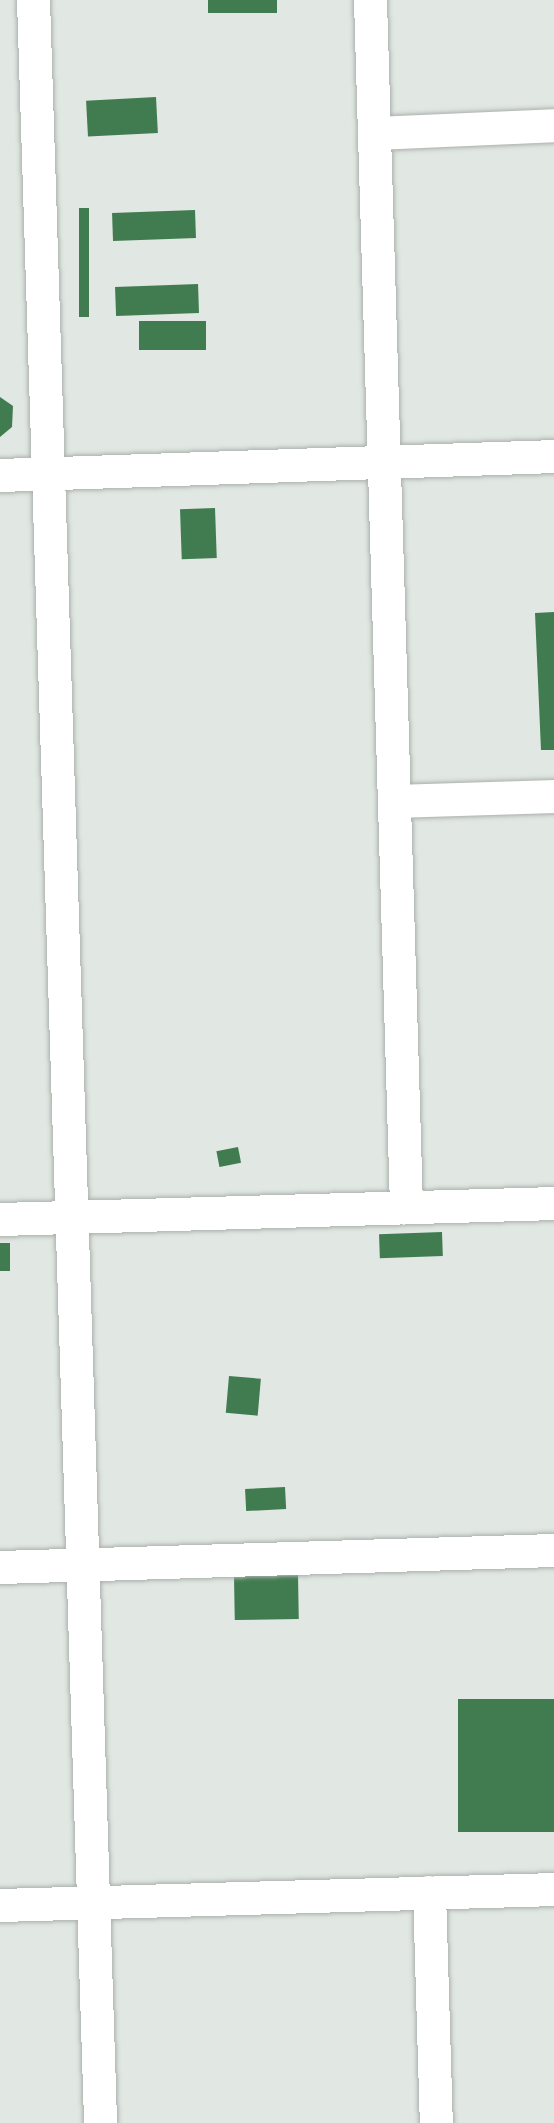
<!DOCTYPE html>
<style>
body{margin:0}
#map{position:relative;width:554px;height:2123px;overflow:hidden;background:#e1e7e2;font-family:Lato,sans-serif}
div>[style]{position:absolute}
.building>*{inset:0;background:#407c50;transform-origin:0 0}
.roads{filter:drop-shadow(0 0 2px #abb0ac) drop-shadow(0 0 2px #abb0ac)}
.street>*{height:33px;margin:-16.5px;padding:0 16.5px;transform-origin:16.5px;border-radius:16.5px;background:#fff}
span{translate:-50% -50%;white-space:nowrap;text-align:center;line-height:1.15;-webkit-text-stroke:7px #eef4ef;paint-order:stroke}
</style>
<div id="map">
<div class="building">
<i style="left:208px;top:0;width:69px;height:13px"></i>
<i style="left:156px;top:97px;width:36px;height:70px;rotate:87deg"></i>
<i style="left:79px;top:208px;width:10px;height:109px"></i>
<i style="left:195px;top:210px;width:28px;height:83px;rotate:88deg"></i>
<i style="left:198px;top:284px;width:29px;height:83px;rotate:88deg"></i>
<i style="left:139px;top:321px;width:67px;height:29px"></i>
<i style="clip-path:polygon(0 397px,13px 406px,12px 427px,0 437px)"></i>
<i style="left:215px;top:508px;width:50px;height:35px;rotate:88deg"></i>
<i style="clip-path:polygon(554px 612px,554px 750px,541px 750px,535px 613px)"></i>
<i style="left:238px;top:1147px;width:16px;height:22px;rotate:79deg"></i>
<i style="left:442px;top:1232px;width:24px;height:63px;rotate:88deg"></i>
<i style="left:0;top:1243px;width:10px;height:28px"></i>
<i style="left:229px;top:1376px;width:32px;height:37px;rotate:5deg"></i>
<i style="left:285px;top:1487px;width:22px;height:40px;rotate:87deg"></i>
<i style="left:298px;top:1575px;width:44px;height:64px;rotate:89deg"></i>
<i style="left:554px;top:1699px;width:133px;height:96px;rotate:90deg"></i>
</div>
<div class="roads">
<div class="street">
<i style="left:33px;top:0;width:2124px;rotate:88.19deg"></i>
<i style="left:370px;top:0;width:1208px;rotate:88.29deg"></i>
<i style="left:374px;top:133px;width:180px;rotate:-2.5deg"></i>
<i style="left:0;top:475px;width:554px;rotate:-1.96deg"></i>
<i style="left:395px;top:801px;width:159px;rotate:-1.8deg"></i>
<i style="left:0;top:1219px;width:554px;rotate:-1.65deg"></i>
<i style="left:0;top:1567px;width:554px;rotate:-1.76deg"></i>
<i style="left:429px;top:1892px;width:231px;rotate:88.3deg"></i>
<i style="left:0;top:1905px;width:554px;rotate:-1.65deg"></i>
</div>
</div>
</div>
